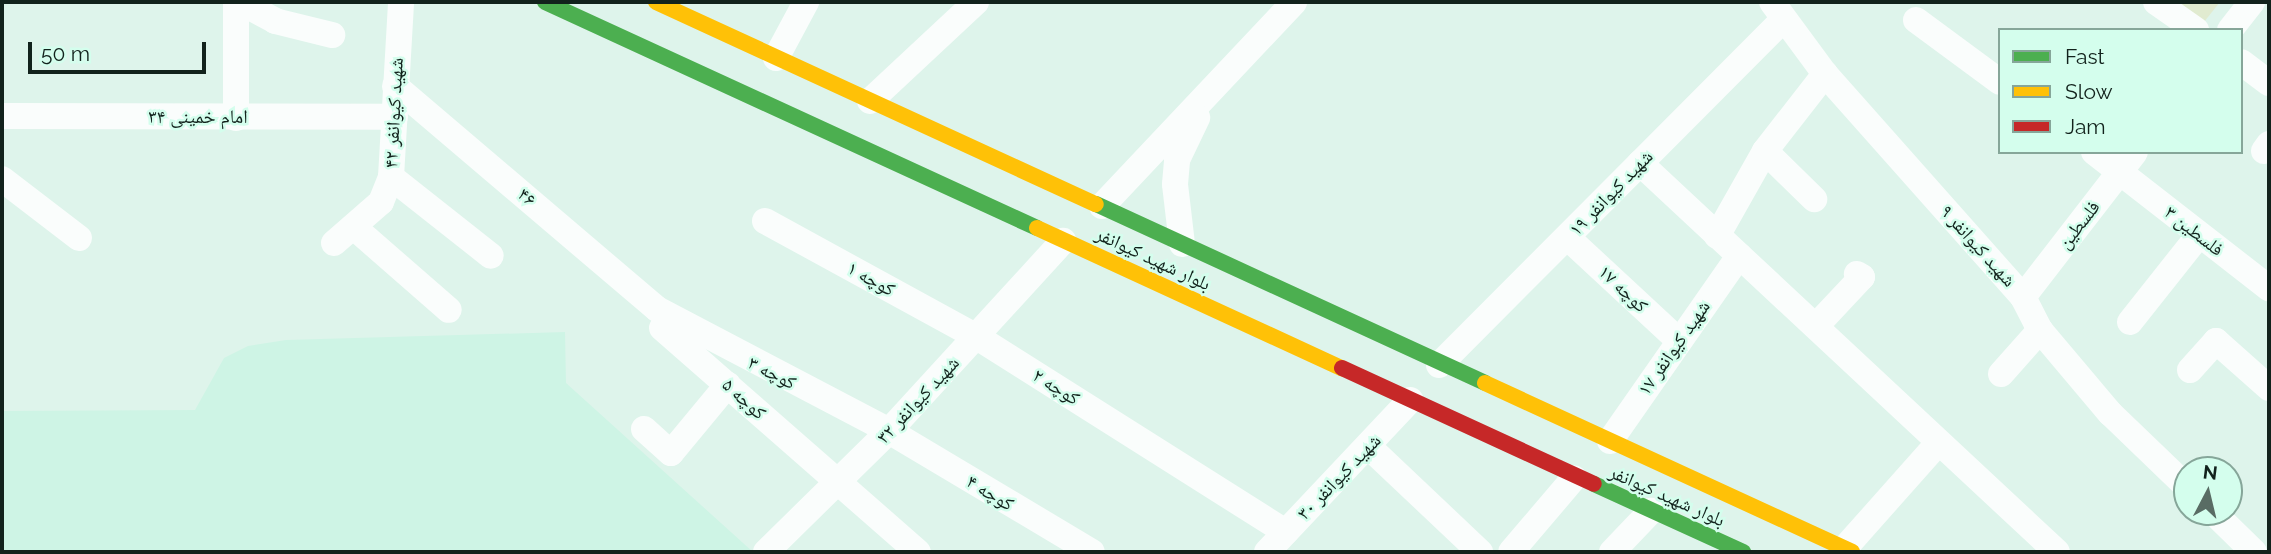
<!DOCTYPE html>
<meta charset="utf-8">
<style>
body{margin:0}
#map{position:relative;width:2271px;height:554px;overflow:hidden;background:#def4eb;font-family:Raleway,"Noto Naskh Arabic",sans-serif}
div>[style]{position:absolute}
.built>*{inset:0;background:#cef4e5}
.green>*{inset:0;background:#e1ebd0}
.street>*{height:26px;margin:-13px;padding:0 13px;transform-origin:13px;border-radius:13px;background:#fafdfc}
.fast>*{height:16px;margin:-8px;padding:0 8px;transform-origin:8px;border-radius:8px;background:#4caf50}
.slow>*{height:16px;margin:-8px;padding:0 8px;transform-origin:8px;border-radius:8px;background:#ffc107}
.jam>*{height:16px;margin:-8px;padding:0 8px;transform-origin:8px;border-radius:8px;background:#c62828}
span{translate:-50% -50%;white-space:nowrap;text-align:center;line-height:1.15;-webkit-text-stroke:5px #d4feed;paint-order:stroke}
.street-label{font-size:19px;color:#12221c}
.frame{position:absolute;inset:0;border:4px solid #12221c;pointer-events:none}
.legend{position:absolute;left:1998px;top:28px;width:245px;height:126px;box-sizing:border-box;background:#d4feed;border:2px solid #86a699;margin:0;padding:9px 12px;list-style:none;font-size:21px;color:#12221c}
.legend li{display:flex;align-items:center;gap:14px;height:35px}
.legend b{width:35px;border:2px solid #86a699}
.north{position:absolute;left:2173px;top:456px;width:70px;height:70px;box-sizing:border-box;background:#d4feed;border:2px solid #86a699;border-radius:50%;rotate:7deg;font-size:19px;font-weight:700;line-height:28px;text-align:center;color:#12221c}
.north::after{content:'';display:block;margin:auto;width:24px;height:32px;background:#596c64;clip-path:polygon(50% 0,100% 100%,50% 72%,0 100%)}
.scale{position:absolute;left:28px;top:42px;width:178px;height:32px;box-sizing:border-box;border:4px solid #12221c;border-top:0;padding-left:9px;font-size:21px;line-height:24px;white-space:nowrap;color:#12221c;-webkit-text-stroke:5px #d4feed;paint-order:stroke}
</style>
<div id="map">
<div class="built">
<i style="clip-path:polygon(565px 332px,566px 383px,753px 552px,2px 552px,2px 411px,195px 410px,224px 358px,248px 346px,286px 340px)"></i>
</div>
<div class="green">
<i style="clip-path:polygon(2166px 2px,2220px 2px,2204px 22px)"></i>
</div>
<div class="street">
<i style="left:240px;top:2px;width:40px;rotate:28deg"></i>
<i style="left:275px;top:21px;width:59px;rotate:13.8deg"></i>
<i style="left:1772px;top:2px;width:89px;rotate:53.6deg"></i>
<i style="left:1825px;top:74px;width:298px;rotate:48.4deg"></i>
<i style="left:2023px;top:297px;width:37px;rotate:63deg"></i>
<i style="left:2040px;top:330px;width:109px;rotate:49.9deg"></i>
<i style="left:2110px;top:413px;width:107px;rotate:43.9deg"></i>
<i style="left:2156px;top:2px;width:49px;rotate:35deg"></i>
<i style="left:1916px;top:20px;width:104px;rotate:36.4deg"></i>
<i style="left:2230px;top:30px;width:36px;rotate:-52deg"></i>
<i style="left:776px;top:58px;width:64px;rotate:-61.8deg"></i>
<i style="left:2241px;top:62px;width:35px;rotate:37deg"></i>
<i style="left:395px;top:86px;width:344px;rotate:40.4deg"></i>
<i style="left:657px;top:309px;width:262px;rotate:27.7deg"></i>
<i style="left:889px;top:431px;width:236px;rotate:30.8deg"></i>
<i style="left:870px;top:101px;width:145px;rotate:-43deg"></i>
<i style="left:2px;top:116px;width:393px;rotate:0.1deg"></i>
<i style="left:236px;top:118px;width:116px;rotate:-90deg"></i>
<i style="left:1765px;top:151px;width:69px;rotate:44.4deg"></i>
<i style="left:2264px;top:151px;width:9px;rotate:-54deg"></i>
<i style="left:2094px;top:152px;width:222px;rotate:37.9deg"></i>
<i style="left:1640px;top:163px;width:570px;rotate:43.01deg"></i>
<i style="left:391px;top:177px;width:127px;rotate:38.3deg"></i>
<i style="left:2px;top:179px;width:97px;rotate:37.5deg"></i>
<i style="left:1102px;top:206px;width:280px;rotate:-46.7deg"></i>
<i style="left:765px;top:221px;width:242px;rotate:28.7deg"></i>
<i style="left:977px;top:337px;width:365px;rotate:32.3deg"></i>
<i style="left:356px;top:229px;width:123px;rotate:41.1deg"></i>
<i style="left:1717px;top:236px;width:98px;rotate:-60.5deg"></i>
<i style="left:1765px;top:151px;width:98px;rotate:-52.1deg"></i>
<i style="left:1568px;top:238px;width:150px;rotate:42.8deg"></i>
<i style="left:334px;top:243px;width:62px;rotate:-41.1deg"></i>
<i style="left:381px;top:202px;width:27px;rotate:-68deg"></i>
<i style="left:391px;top:177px;width:175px;rotate:-86.7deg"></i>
<i style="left:1182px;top:244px;width:60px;rotate:-96.7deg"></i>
<i style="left:1175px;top:184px;width:24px;rotate:-85deg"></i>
<i style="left:1177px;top:160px;width:47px;rotate:-64.5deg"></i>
<i style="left:2023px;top:297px;width:183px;rotate:-52.3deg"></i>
<i style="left:2130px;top:322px;width:111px;rotate:-51.6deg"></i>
<i style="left:1816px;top:326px;width:67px;rotate:-46.8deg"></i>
<i style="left:1862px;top:277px;width:6px;rotate:-149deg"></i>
<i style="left:662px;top:328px;width:340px;rotate:41.2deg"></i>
<i style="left:1439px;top:365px;width:486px;rotate:-45.1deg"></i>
<i style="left:2190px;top:370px;width:39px;rotate:-48deg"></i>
<i style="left:2216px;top:341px;width:71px;rotate:41.6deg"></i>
<i style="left:2001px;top:374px;width:59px;rotate:-48.4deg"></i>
<i style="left:644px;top:429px;width:36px;rotate:42deg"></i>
<i style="left:671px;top:453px;width:89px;rotate:-50.4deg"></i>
<i style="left:1610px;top:441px;width:226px;rotate:-55.1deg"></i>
<i style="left:1369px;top:447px;width:153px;rotate:43.4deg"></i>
<i style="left:2213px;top:512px;width:57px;rotate:44.3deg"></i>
<i style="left:1844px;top:549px;width:142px;rotate:-48.4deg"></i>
<i style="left:766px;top:552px;width:173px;rotate:-44.5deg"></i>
<i style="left:889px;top:431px;width:258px;rotate:-47.5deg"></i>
<i style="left:1267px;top:552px;width:209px;rotate:-46.7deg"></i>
<i style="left:1511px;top:552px;width:97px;rotate:-49.6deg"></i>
<i style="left:1612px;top:552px;width:57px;rotate:-46.4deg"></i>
</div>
<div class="fast">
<i style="left:545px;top:2px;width:541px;rotate:24.67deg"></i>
<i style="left:1096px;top:204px;width:428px;rotate:24.7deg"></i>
<i style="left:1594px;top:484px;width:164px;rotate:24.5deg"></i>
</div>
<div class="slow">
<i style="left:656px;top:2px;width:484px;rotate:24.7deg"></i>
<i style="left:1037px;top:228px;width:336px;rotate:24.7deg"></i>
<i style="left:1485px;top:383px;width:404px;rotate:24.7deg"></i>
</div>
<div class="jam">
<i style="left:1342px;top:368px;width:277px;rotate:24.7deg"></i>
</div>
<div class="street-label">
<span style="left:394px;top:113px;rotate:-87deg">شهید کیوانفر ۴۲</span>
<span style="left:198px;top:117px">امام خمینی ۳۴</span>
<span style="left:1611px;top:193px;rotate:-46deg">شهید کیوانفر ۱۹</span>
<span style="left:527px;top:197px;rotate:40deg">۴۶</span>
<span style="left:2079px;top:225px;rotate:-52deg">فلسطین</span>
<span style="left:2194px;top:231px;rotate:38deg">فلسطین ۳</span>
<span style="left:1978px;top:246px;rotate:48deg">شهید کیوانفر ۹</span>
<span style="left:1153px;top:259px;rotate:25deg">بلوار شهید کیوانفر</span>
<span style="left:871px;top:279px;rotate:29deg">کوچه ۱</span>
<span style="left:1623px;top:289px;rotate:43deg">کوچه ۱۷</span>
<span style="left:1674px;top:348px;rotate:-55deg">شهید کیوانفر ۱۷</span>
<span style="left:772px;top:373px;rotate:27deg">کوچه ۳</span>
<span style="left:1056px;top:387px;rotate:32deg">کوچه ۲</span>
<span style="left:744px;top:399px;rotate:42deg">کوچه ۵</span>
<span style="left:918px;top:400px;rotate:-47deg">شهید کیوانفر ۳۲</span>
<span style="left:1339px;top:477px;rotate:-46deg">شهید کیوانفر ۳۰</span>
<span style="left:990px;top:493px;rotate:31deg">کوچه ۴</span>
<span style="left:1667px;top:496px;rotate:24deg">بلوار شهید کیوانفر</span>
</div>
<div class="frame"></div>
<ul class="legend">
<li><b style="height:9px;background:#4caf50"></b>Fast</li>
<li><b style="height:9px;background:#ffc107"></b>Slow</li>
<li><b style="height:9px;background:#c62828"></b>Jam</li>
</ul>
<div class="north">N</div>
<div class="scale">50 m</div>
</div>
